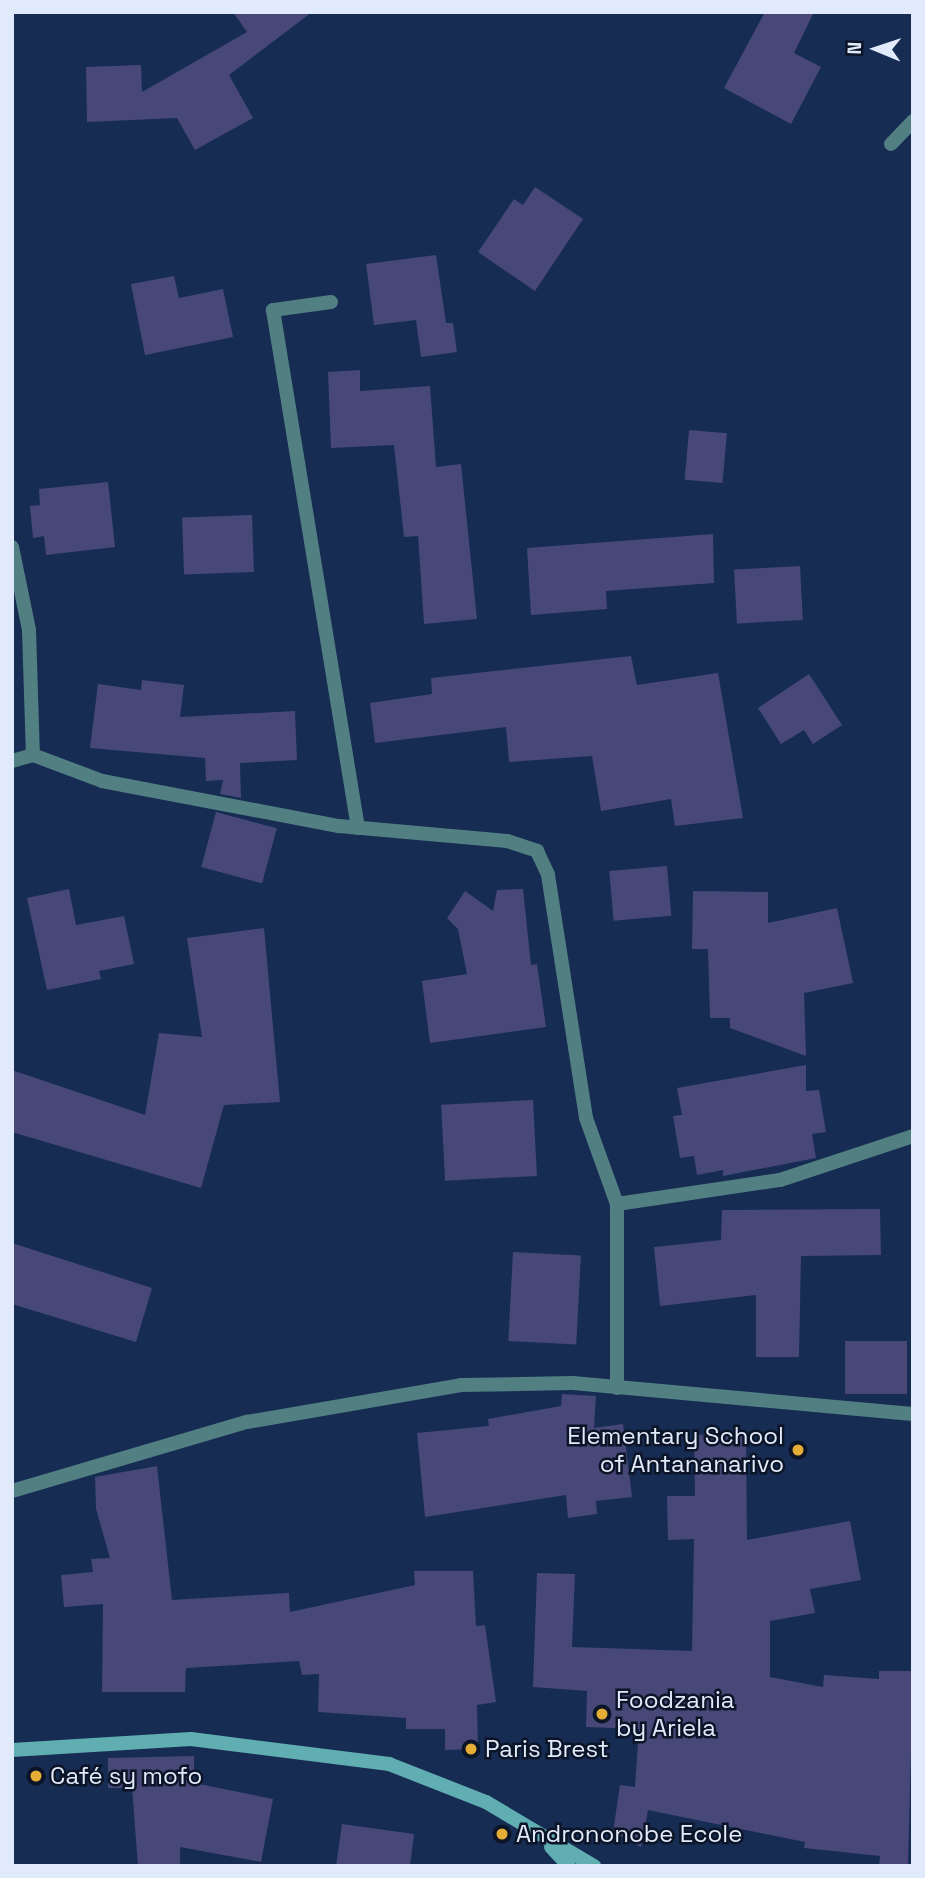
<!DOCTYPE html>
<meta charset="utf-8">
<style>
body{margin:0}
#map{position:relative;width:925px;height:1878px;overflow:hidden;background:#162c53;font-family:"Space Grotesk",sans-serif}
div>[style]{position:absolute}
.building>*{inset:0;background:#474877;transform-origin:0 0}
.minor>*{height:14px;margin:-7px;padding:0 7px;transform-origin:7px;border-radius:7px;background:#517f82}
.secondary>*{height:14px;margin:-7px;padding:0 7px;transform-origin:7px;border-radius:7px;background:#60adb2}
.dots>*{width:19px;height:19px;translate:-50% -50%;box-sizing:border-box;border:4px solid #0b1527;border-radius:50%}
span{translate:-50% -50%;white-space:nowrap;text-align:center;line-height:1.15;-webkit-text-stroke:5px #0b1527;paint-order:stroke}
.poi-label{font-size:24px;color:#e1eafa}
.right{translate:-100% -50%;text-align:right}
.left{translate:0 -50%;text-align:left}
.frame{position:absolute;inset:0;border:14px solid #e1eafa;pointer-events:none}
.north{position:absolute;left:841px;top:14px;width:70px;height:70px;-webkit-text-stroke:5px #0b1527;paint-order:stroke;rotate:272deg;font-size:19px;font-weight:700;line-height:28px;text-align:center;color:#e1eafa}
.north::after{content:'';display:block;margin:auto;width:24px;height:32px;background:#e1eafa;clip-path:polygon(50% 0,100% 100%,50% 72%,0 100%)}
</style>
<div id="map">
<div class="building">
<i style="clip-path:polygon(233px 12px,312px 12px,229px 75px,253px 118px,195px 150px,177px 118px,87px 122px,86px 67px,141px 65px,142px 92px,247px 32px)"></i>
<i style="clip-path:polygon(765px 12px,814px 12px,794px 53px,821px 67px,791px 124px,724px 88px)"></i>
<i style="clip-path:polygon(535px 187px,583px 219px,535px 291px,478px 252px,514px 199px,523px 205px)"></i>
<i style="clip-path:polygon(436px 255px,446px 323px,453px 323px,457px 352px,421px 357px,416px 320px,374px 325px,366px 264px)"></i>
<i style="clip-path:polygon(174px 276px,179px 298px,223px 289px,233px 337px,145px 355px,131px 284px)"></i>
<i style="clip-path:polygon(360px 370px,360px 391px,430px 386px,436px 467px,461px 464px,477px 619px,424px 624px,418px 536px,404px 537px,394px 445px,331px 448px,328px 372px)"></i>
<i style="left:689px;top:430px;width:38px;height:50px;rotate:5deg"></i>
<i style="clip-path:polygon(108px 482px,115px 547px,46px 555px,44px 536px,33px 538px,30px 506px,40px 505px,39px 489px)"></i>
<i style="left:252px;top:515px;width:57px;height:70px;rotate:88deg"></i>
<i style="clip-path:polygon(713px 534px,714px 583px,606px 591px,607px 609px,531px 615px,527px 548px)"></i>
<i style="left:800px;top:566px;width:54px;height:66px;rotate:87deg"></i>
<i style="clip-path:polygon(631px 656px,637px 685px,718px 673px,743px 818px,675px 826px,671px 799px,601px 811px,592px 756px,509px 762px,506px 727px,375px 743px,370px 703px,432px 694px,431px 678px)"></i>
<i style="clip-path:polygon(809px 674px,842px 725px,813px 744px,804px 730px,781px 744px,758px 708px)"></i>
<i style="clip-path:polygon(142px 680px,184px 685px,180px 717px,295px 711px,297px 760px,240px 763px,241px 798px,220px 794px,223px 780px,206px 781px,205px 758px,90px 748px,98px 684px,141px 690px)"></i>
<i style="left:216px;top:812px;width:63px;height:57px;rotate:15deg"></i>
<i style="left:667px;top:866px;width:50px;height:58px;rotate:85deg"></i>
<i style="clip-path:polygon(69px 889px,76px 925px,124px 916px,134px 964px,99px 971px,101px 979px,47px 990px,27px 898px)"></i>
<i style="clip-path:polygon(523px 889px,531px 965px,537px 964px,546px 1027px,430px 1043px,422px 981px,467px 974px,458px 929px,447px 918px,465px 891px,493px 911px,497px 890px)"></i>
<i style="clip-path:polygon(693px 891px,768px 892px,768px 923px,837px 908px,853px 983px,804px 993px,806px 1056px,730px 1028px,730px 1018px,710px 1018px,708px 949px,692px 949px)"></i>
<i style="clip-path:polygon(264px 928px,280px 1102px,224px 1105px,201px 1188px,12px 1132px,12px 1070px,145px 1115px,159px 1033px,202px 1037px,187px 938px)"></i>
<i style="clip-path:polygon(806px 1065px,806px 1091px,819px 1090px,826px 1132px,812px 1134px,816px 1158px,723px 1176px,723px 1170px,697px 1175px,694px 1156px,680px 1158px,673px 1116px,682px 1115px,677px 1088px)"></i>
<i style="left:533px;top:1100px;width:76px;height:92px;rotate:87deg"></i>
<i style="clip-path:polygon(880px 1209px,881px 1255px,801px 1256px,799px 1357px,756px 1357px,756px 1295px,660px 1306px,654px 1247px,721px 1240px,722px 1210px)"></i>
<i style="clip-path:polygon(12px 1243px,152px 1288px,136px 1342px,12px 1304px)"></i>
<i style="left:513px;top:1252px;width:68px;height:89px;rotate:3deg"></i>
<i style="left:845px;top:1341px;width:62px;height:53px"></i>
<i style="clip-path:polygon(562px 1394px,596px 1396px,594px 1428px,623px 1424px,632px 1497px,596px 1501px,597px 1514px,568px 1518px,566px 1495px,425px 1517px,417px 1433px,489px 1426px,488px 1419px,561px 1406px)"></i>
<i style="clip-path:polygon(746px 1434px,747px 1540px,850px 1521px,861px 1580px,810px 1589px,815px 1613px,770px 1621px,770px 1677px,823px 1687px,824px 1675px,879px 1679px,879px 1671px,913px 1671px,908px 1866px,879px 1866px,880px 1856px,804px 1848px,805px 1842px,648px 1810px,641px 1847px,613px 1832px,620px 1785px,635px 1787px,639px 1729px,586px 1727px,587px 1691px,533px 1687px,537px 1573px,575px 1574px,572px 1647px,692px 1651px,694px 1539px,668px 1540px,667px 1496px,695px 1496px,694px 1435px)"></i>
<i style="clip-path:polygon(157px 1466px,172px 1600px,289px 1593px,290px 1612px,415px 1585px,414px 1571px,473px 1571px,476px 1626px,485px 1625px,496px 1702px,477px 1705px,478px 1749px,445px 1750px,445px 1729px,406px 1729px,406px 1718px,318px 1712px,319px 1674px,302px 1675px,299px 1661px,186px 1668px,185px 1692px,102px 1692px,103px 1604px,64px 1607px,61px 1575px,93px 1572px,91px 1559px,110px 1558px,96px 1509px,95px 1477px)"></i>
<i style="clip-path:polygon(194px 1756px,194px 1783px,273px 1799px,261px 1862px,180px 1847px,180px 1866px,138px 1866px,132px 1788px,108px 1788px,108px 1758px)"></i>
<i style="clip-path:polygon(342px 1824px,414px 1834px,410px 1866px,336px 1866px)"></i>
</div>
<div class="minor">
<i style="left:891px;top:144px;width:32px;rotate:-46deg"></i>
<i style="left:331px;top:302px;width:59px;rotate:172.1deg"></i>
<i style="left:273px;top:310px;width:525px;rotate:80.68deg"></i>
<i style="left:12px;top:547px;width:85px;rotate:78.4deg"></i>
<i style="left:29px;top:630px;width:125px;rotate:88.2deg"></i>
<i style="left:12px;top:761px;width:22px;rotate:-16deg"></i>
<i style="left:33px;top:755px;width:74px;rotate:20.6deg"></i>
<i style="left:102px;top:781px;width:241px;rotate:10.8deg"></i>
<i style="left:339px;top:826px;width:169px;rotate:5.1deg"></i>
<i style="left:507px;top:841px;width:32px;rotate:18deg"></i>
<i style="left:537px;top:851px;width:26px;rotate:65deg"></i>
<i style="left:548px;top:875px;width:246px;rotate:81.1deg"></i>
<i style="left:586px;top:1118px;width:91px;rotate:70.2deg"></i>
<i style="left:617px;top:1204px;width:184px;rotate:90deg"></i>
<i style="left:617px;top:1204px;width:165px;rotate:-8.4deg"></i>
<i style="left:780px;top:1180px;width:140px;rotate:-18.3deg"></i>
<i style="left:12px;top:1491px;width:245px;rotate:-16.4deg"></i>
<i style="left:247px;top:1422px;width:217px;rotate:-9.8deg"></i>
<i style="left:461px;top:1385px;width:112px;rotate:-1deg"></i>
<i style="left:573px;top:1383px;width:341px;rotate:5.2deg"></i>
</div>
<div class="secondary">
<i style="left:12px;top:1750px;width:179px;rotate:-3.5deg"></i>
<i style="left:191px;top:1739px;width:200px;rotate:7.2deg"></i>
<i style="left:389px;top:1764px;width:104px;rotate:21.4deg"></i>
<i style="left:486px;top:1802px;width:126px;rotate:30.7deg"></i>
<i style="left:551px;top:1847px;width:26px;rotate:47deg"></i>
</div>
<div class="dots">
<i style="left:798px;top:1450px;background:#e6ad36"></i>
<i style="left:602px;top:1714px;background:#e6ad36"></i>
<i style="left:471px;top:1749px;background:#e6ad36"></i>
<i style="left:36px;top:1776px;background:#e6ad36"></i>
<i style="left:502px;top:1834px;background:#e6ad36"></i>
</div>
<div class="poi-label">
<span class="right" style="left:784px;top:1450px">Elementary School<br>of Antananarivo</span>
<span class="left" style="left:616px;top:1714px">Foodzania<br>by Ariela</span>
<span class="left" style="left:485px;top:1749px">Paris Brest</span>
<span class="left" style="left:50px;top:1776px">Café sy mofo</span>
<span class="left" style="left:516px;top:1834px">Andrononobe Ecole</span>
</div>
<div class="frame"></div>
<div class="north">N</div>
</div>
